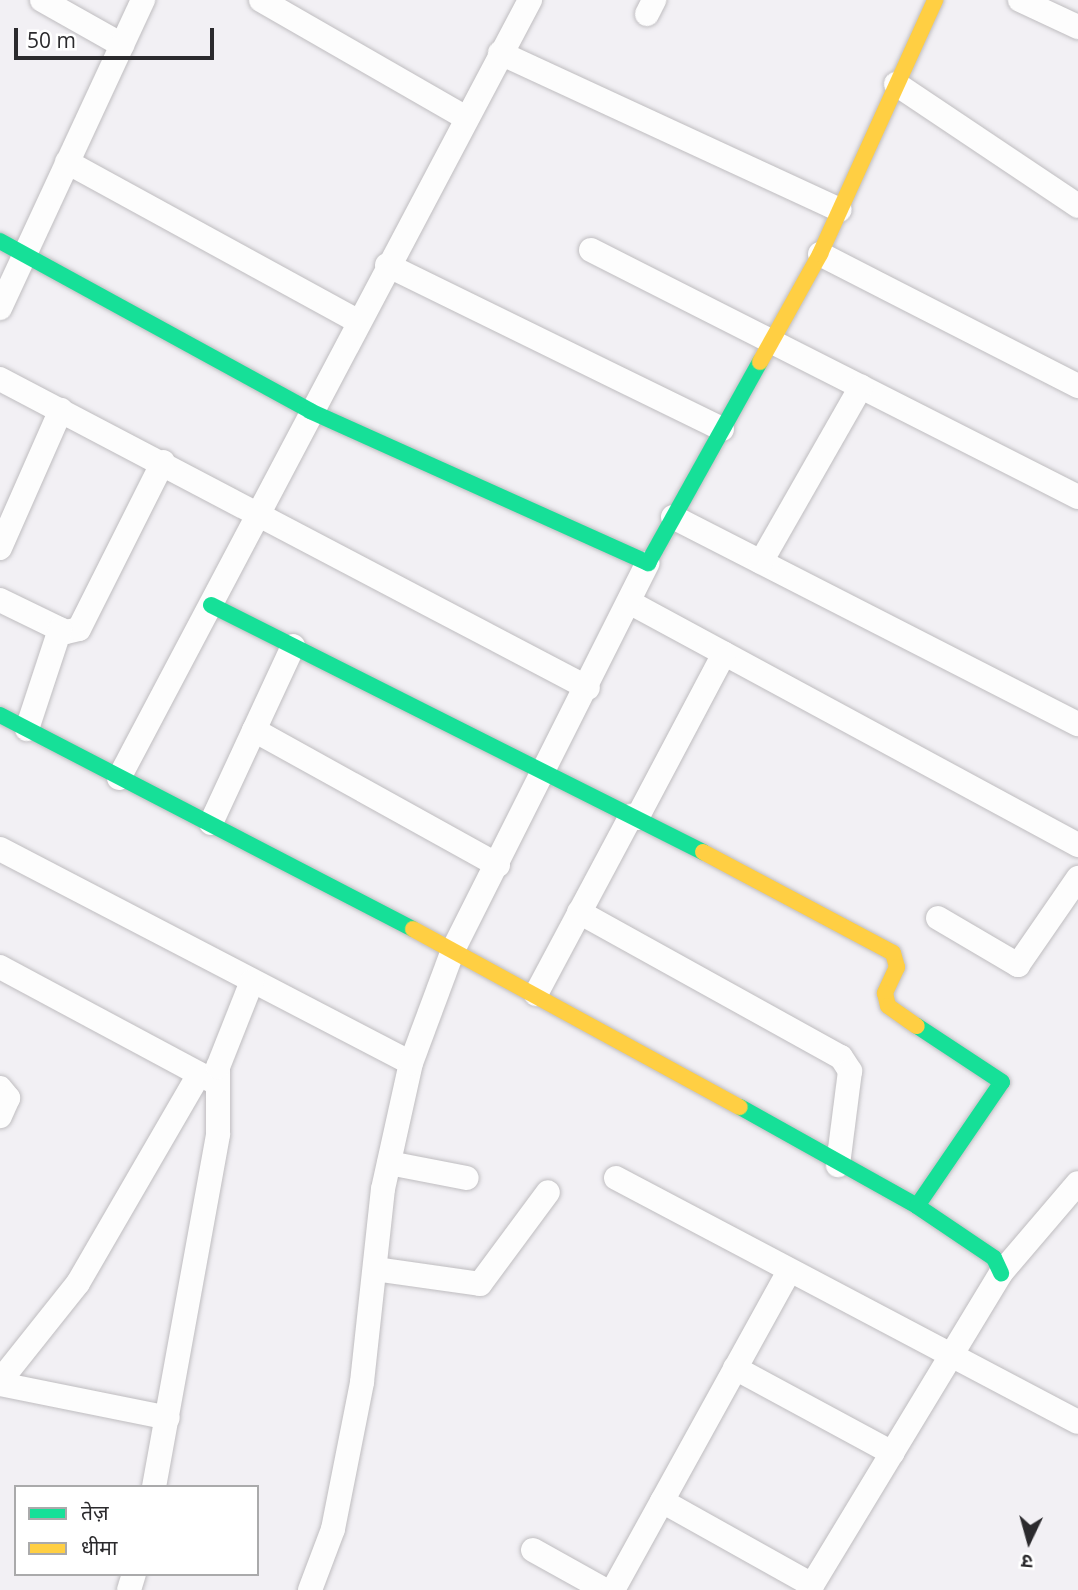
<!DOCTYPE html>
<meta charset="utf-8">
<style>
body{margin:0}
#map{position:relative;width:1078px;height:1590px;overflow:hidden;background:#f2f0f4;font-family:"Open Sans","Noto Sans Devanagari",sans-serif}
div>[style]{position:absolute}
.roads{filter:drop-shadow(0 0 2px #bfbdc0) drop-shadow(0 0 2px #bfbdc0)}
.street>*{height:24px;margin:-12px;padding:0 12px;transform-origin:12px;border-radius:12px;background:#fdfdfd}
.fast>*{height:16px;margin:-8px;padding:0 8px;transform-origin:8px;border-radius:8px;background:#16e098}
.slow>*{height:16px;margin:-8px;padding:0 8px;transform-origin:8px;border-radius:8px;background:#ffcf43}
span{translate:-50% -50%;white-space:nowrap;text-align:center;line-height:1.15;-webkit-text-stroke:5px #fff;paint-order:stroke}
.legend{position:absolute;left:14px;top:1485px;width:245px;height:91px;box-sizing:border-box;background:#fff;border:2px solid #aaaaab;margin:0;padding:9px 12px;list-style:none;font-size:21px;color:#2b2a2d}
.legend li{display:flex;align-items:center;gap:14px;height:35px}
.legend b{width:35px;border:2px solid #aaaaab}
.north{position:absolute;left:994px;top:1506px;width:70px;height:70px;-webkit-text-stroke:5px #fff;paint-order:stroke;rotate:185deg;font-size:19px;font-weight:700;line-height:28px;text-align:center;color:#2b2a2d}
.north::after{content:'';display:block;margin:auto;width:24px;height:32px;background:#2b2a2d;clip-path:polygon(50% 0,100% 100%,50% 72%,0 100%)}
.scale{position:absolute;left:14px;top:28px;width:200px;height:32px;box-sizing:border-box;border:4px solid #2b2a2d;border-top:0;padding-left:9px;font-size:21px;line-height:24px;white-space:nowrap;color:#2b2a2d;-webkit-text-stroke:5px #fff;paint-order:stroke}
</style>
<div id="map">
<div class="roads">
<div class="street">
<i style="left:42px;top:0;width:92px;rotate:29.4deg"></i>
<i style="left:261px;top:0;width:237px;rotate:29.9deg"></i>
<i style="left:1020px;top:0;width:64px;rotate:25deg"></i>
<i style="left:647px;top:14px;width:16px;rotate:-63deg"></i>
<i style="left:500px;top:53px;width:374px;rotate:24.8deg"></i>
<i style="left:896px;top:84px;width:219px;rotate:33.8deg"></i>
<i style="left:67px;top:162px;width:332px;rotate:28.7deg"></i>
<i style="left:591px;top:250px;width:546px;rotate:26.89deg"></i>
<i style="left:820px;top:254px;width:290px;rotate:27.1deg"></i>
<i style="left:387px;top:265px;width:373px;rotate:26.1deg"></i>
<i style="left:0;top:308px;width:340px;rotate:-65.1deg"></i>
<i style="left:0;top:379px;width:664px;rotate:27.72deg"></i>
<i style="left:673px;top:517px;width:455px;rotate:27.1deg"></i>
<i style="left:0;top:548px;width:151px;rotate:-66.2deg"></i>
<i style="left:761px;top:562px;width:202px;rotate:-60.3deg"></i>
<i style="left:0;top:600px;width:73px;rotate:25.9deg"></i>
<i style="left:66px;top:632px;width:13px;rotate:-13deg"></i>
<i style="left:79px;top:629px;width:187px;rotate:-63.3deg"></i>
<i style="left:629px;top:602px;width:511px;rotate:28.42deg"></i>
<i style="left:27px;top:729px;width:105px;rotate:-71.7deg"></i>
<i style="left:254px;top:730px;width:279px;rotate:29deg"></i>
<i style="left:119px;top:778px;width:880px;rotate:-62.15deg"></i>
<i style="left:637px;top:818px;width:186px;rotate:-62.1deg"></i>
<i style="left:211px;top:823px;width:195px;rotate:-65.1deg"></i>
<i style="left:0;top:849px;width:463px;rotate:27.5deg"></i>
<i style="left:579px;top:912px;width:299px;rotate:29deg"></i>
<i style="left:841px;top:1057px;width:17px;rotate:57deg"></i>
<i style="left:850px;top:1071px;width:95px;rotate:97.3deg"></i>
<i style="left:938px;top:918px;width:93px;rotate:30.4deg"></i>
<i style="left:1018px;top:965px;width:106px;rotate:-55.4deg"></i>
<i style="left:0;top:967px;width:242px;rotate:28.2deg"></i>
<i style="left:536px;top:994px;width:202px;rotate:-61.9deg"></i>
<i style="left:0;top:1088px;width:13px;rotate:51deg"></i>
<i style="left:8px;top:1098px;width:20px;rotate:114deg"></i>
<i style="left:389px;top:1163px;width:79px;rotate:10.9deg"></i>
<i style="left:616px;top:1178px;width:522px;rotate:27.84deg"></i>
<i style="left:375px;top:1269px;width:106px;rotate:8.1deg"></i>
<i style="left:480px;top:1284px;width:114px;rotate:-53.5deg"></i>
<i style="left:735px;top:1368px;width:179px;rotate:28.4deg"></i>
<i style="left:0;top:1381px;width:125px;rotate:-51.5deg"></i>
<i style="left:78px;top:1283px;width:241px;rotate:-59.9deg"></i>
<i style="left:0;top:1384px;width:171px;rotate:11.4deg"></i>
<i style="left:154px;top:1487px;width:359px;rotate:-79.7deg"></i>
<i style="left:218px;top:1134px;width:67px;rotate:-90deg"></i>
<i style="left:218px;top:1067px;width:92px;rotate:-68.4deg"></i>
<i style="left:662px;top:1501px;width:172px;rotate:29.2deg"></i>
<i style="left:533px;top:1550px;width:82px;rotate:29.1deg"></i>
<i style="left:129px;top:1590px;width:17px;rotate:-73deg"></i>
<i style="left:310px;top:1590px;width:65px;rotate:-69.3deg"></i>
<i style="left:333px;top:1529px;width:150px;rotate:-78.8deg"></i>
<i style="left:362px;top:1382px;width:194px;rotate:-83.8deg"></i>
<i style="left:383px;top:1189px;width:129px;rotate:-77.5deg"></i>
<i style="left:411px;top:1063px;width:121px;rotate:-69.6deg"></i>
<i style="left:453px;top:950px;width:433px;rotate:-63.3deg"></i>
<i style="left:613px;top:1590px;width:364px;rotate:-61.1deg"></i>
<i style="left:809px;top:1590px;width:371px;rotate:-58.8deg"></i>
<i style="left:1001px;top:1273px;width:118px;rotate:-49.5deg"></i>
</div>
<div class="fast">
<i style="left:0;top:241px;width:354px;rotate:28.7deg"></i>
<i style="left:310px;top:411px;width:371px;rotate:24.2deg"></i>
<i style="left:648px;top:563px;width:230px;rotate:-60.9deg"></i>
<i style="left:211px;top:605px;width:551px;rotate:26.66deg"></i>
<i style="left:0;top:715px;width:465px;rotate:27.4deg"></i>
<i style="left:740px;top:1107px;width:203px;rotate:29.2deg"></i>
<i style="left:917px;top:1206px;width:93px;rotate:34deg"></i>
<i style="left:994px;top:1258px;width:17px;rotate:65deg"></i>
<i style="left:917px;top:1206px;width:150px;rotate:-55.6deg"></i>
<i style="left:1002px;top:1082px;width:102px;rotate:-146.6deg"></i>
</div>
<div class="slow">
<i style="left:760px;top:362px;width:124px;rotate:-60.9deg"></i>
<i style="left:820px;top:254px;width:279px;rotate:-65.6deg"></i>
<i style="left:703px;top:852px;width:215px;rotate:28deg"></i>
<i style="left:893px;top:953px;width:15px;rotate:74deg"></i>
<i style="left:897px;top:967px;width:29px;rotate:115deg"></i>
<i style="left:885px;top:993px;width:13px;rotate:77deg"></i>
<i style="left:888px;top:1006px;width:35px;rotate:35deg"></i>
<i style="left:413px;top:929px;width:372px;rotate:28.6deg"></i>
</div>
</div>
<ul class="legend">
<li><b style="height:9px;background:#16e098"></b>तेज़</li>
<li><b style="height:9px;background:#ffcf43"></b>धीमा</li>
</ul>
<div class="north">उ</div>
<div class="scale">50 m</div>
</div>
